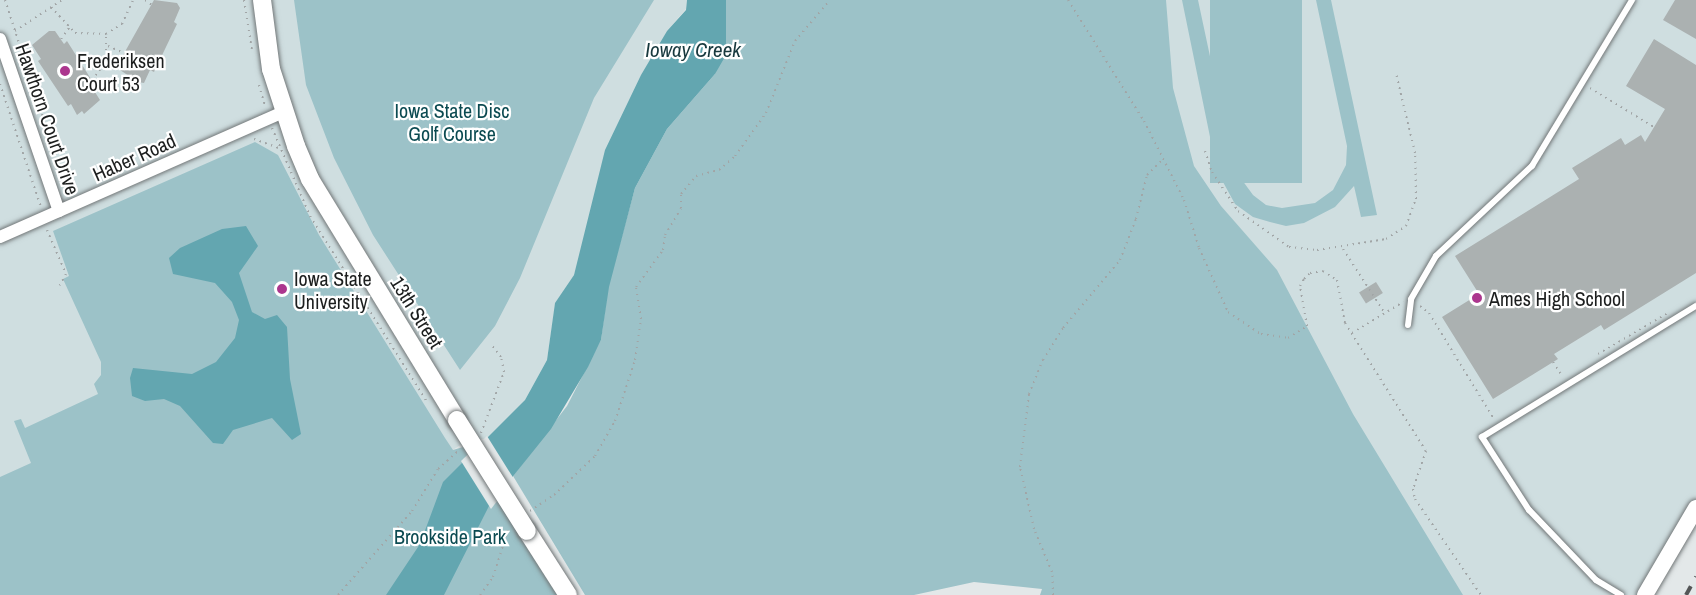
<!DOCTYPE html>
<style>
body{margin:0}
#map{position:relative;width:1696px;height:595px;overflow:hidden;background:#e3e8e9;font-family:"Archivo Narrow",sans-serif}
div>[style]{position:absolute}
.built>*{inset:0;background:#cfdee0}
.green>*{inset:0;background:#9cc2c8;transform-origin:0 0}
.water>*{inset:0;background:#63a6b0}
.pier>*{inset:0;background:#e3e8e9}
.building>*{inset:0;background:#abb1b1;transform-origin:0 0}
.path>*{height:2px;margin-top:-1px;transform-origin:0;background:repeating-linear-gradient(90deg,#a1a5a6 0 1.5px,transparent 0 6px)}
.roads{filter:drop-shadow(0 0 2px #727778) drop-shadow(0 0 2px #727778)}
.service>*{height:6px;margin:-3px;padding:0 3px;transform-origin:3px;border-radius:3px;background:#fff}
.minor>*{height:12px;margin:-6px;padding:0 6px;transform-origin:6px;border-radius:6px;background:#fff}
.tertiary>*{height:16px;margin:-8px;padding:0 8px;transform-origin:8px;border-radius:8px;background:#fff}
.secondary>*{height:18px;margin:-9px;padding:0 9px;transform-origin:9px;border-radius:9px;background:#fff}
.rail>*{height:4px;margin-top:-2px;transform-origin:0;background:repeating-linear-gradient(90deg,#535556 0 10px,transparent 0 20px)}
.bridges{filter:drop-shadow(0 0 2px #727778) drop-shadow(0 0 2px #727778)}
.secondary-bridge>*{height:18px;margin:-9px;padding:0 9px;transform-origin:9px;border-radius:9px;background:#fff}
.dots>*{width:16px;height:16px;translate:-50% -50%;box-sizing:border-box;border:3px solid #fff;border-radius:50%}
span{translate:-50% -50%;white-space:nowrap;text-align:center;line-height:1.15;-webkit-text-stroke:4.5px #fff;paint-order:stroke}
.poi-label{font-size:20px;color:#1c1e1e}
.left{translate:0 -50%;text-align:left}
.park-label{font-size:20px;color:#0b4a51}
.street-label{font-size:20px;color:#1c1e1e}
.water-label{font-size:21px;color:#18393e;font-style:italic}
</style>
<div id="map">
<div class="built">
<i style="clip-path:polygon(0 0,687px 0,686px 9px,667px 31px,625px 111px,574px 275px,555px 304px,547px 360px,525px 400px,489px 439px,469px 439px,453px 450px,302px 595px,0 595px)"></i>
<i style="clip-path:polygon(1063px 0,1696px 0,1696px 507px,1644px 595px,1456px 595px)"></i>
</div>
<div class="green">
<i style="clip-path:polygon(294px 0,654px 0,594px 98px,520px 278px,495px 326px,460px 370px,373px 235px,334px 158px,306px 85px)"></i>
<i style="clip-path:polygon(726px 0,1166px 0,1173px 88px,1194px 166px,1221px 206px,1277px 270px,1353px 414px,1463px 595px,1040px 595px,1042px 589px,974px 582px,914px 595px,585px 595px,513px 476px,567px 406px,601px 340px,608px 287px,635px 188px,667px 129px,715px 74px)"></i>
<i style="clip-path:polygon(1182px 0,1198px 0,1234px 169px,1253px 195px,1266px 205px,1282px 208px,1315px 203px,1333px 190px,1346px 165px,1347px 146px,1316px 0,1331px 0,1377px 215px,1361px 217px,1354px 186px,1335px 207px,1304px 223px,1286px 226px,1270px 222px,1253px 217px,1235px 204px,1217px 171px)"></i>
<i style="left:1210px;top:0;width:92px;height:183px"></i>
<i style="clip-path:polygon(255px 142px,278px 155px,319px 235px,445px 438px,453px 450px,463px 447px,559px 595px,0 595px,0 477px,31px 463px,14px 421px,21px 419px,25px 428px,98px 394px,94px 384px,101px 375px,101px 362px,63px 279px,69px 276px,53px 231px)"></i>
</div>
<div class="water">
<i style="clip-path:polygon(687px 0,726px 0,726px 55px,715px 74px,667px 129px,635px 188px,609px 287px,601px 340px,588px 367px,551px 429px,489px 506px,444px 595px,386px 595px,420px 544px,443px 482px,525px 400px,547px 360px,555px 303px,574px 275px,605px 150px,641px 75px,667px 31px,686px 10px)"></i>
<i style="clip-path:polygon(246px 226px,258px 246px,239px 273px,252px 312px,265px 319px,277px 315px,287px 327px,290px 379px,301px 434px,292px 440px,272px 418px,233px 430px,223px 444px,213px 443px,180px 406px,164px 399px,145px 401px,132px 396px,130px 378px,133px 368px,192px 374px,216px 362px,235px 338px,239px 320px,232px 302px,215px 283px,173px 274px,169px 258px,180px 248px,222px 229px)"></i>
</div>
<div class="pier">
<i style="clip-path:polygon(487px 436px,514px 479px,491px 509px,461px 461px)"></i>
</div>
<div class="building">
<i style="clip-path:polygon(154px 0,177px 3px,180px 8px,174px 22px,177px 24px,154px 72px,150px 70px,144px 83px,138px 82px,120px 70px,125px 59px,122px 57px)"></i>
<i style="clip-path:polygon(1675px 0,1696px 0,1696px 39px,1663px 20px)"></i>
<i style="clip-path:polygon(49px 31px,55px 31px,64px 44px,67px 41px,96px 87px,93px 89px,100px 100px,84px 114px,82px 111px,77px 115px,71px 104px,68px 106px,38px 61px,41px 59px,32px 45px)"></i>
<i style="clip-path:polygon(1654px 39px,1696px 65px,1696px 273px,1604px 330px,1601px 325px,1554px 354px,1558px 359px,1493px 399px,1442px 317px,1479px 294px,1455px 256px,1579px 179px,1572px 168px,1621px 138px,1625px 145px,1641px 135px,1645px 142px,1665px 109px,1626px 86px)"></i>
<i style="left:1376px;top:282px;width:13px;height:20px;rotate:58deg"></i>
</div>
<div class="path">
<i style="left:5px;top:0;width:204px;rotate:72deg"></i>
<i style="left:145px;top:0;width:9px;rotate:36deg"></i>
<i style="left:244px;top:0;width:51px;rotate:80.9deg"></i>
<i style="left:1068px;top:0;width:143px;rotate:57.9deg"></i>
<i style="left:1144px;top:121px;width:89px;rotate:63.1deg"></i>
<i style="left:1184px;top:200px;width:50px;rotate:72.6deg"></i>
<i style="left:1199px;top:248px;width:70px;rotate:65.6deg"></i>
<i style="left:1228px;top:312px;width:40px;rotate:34deg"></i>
<i style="left:1261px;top:334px;width:27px;rotate:8deg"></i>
<i style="left:1288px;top:338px;width:22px;rotate:-32deg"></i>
<i style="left:1307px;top:326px;width:41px;rotate:-99.9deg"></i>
<i style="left:1300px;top:286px;width:8px;rotate:-60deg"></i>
<i style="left:1304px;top:279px;width:8px;rotate:-45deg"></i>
<i style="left:1310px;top:273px;width:13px;rotate:-9deg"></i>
<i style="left:1323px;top:271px;width:17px;rotate:33deg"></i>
<i style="left:1337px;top:280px;width:44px;rotate:79.5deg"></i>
<i style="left:1345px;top:323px;width:151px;rotate:57.7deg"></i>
<i style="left:1426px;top:451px;width:40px;rotate:108.9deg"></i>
<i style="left:1413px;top:489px;width:10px;rotate:79deg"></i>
<i style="left:1415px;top:499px;width:116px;rotate:55.5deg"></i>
<i style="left:51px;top:7px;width:35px;rotate:47deg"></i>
<i style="left:75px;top:33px;width:31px;rotate:2deg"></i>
<i style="left:106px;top:34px;width:19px;rotate:-32deg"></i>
<i style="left:122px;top:24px;width:26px;rotate:-65deg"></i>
<i style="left:15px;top:31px;width:56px;rotate:-33.4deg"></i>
<i style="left:61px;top:39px;width:14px;rotate:-54deg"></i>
<i style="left:108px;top:46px;width:17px;rotate:24deg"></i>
<i style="left:92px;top:80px;width:23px;rotate:-52deg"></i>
<i style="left:106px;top:62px;width:28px;rotate:-90deg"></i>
<i style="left:0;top:84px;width:130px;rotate:71.6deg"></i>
<i style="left:259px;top:85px;width:22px;rotate:74deg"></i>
<i style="left:1590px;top:88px;width:75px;rotate:31.4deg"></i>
<i style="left:272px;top:128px;width:96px;rotate:66.6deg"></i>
<i style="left:310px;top:216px;width:220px;rotate:57.8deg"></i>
<i style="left:254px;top:139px;width:27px;rotate:20deg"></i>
<i style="left:1205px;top:151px;width:22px;rotate:72deg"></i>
<i style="left:1212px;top:172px;width:47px;rotate:56.3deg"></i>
<i style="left:1238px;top:211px;width:62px;rotate:35.2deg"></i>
<i style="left:1289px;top:247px;width:28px;rotate:6deg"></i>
<i style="left:1317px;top:250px;width:70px;rotate:-9.1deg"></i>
<i style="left:1386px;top:239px;width:24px;rotate:-33deg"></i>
<i style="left:1406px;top:226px;width:29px;rotate:-70deg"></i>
<i style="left:1416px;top:199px;width:46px;rotate:-91.2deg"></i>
<i style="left:1415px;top:153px;width:82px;rotate:-103.4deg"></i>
<i style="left:47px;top:230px;width:48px;rotate:66.6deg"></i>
<i style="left:66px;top:274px;width:13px;rotate:119deg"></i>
<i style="left:1343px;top:249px;width:75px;rotate:56.9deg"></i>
<i style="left:1420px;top:306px;width:11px;rotate:38deg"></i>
<i style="left:1429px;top:313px;width:124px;rotate:58.5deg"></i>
<i style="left:1352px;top:333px;width:60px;rotate:-31.3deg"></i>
<i style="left:1598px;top:354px;width:81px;rotate:-30.4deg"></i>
<i style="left:1553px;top:362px;width:17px;rotate:57deg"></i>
<i style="left:481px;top:433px;width:65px;rotate:-69.3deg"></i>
<i style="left:504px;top:372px;width:15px;rotate:-101deg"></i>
<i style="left:501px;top:357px;width:16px;rotate:-128deg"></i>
<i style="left:530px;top:511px;width:29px;rotate:-34deg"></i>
<i style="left:554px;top:495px;width:57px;rotate:-43.6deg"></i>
<i style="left:595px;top:456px;width:40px;rotate:-60.3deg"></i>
<i style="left:615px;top:421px;width:64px;rotate:-71.8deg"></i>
<i style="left:635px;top:360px;width:41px;rotate:-81.7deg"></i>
<i style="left:641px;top:319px;width:32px;rotate:-99deg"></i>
<i style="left:636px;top:287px;width:46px;rotate:-53.9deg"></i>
<i style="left:663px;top:250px;width:15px;rotate:-82deg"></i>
<i style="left:665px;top:235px;width:31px;rotate:-59deg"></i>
<i style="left:681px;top:208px;width:14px;rotate:-90deg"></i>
<i style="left:681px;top:194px;width:23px;rotate:-50deg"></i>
<i style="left:696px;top:176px;width:24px;rotate:-15deg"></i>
<i style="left:719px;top:170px;width:21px;rotate:-41deg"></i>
<i style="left:735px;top:156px;width:53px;rotate:-54.2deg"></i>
<i style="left:766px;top:113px;width:78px;rotate:-68.1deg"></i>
<i style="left:795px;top:41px;width:54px;rotate:-49.5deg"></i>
<i style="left:338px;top:595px;width:112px;rotate:-48.6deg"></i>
<i style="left:412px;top:511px;width:49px;rotate:-58.2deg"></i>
<i style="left:438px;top:469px;width:27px;rotate:-42deg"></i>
<i style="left:480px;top:595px;width:22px;rotate:-54deg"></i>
<i style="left:493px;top:577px;width:49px;rotate:-72.3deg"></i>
<i style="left:1053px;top:595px;width:23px;rotate:-92deg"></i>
<i style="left:1052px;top:572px;width:47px;rotate:-112.7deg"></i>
<i style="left:1034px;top:529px;width:64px;rotate:-102.7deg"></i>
<i style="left:1020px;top:467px;width:74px;rotate:-83deg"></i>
<i style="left:1029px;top:394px;width:37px;rotate:-68deg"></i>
<i style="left:1043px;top:360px;width:38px;rotate:-58deg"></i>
<i style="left:1063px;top:328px;width:89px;rotate:-50deg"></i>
<i style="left:1120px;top:260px;width:44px;rotate:-68.7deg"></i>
<i style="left:1136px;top:219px;width:45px;rotate:-76deg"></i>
<i style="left:1147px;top:175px;width:20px;rotate:-45deg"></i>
</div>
<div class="roads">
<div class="service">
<i style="left:1408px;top:325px;width:26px;rotate:-83deg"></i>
<i style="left:1411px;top:299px;width:50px;rotate:-59.8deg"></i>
<i style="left:1436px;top:256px;width:132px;rotate:-43.2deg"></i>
<i style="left:1532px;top:166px;width:194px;rotate:-58.9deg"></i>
<i style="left:1621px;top:595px;width:29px;rotate:-149deg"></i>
<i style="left:1596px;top:580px;width:97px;rotate:-133.7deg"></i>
<i style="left:1529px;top:510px;width:87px;rotate:-122.8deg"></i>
<i style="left:1482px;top:437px;width:251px;rotate:-31.5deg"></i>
</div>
<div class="minor">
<i style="left:0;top:39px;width:182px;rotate:71.1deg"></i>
<i style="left:0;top:237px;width:309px;rotate:-23.8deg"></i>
</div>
<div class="tertiary">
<i style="left:1645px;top:595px;width:101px;rotate:-59.6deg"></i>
</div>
<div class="secondary">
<i style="left:262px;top:0;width:70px;rotate:82.6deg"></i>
<i style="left:271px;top:69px;width:81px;rotate:72deg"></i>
<i style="left:296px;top:146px;width:36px;rotate:67deg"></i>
<i style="left:310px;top:179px;width:282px;rotate:58.6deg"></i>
<i style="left:527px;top:531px;width:76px;rotate:57.4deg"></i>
</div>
</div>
<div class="rail">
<i style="left:1686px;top:595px;width:21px;rotate:-61deg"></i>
</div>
<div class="bridges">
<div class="secondary-bridge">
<i style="left:457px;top:420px;width:131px;rotate:57.8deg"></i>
</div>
</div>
<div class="dots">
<i style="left:65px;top:71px;background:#ac368e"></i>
<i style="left:282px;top:289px;background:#ac368e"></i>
<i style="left:1477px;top:298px;background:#ac368e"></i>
</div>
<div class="poi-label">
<span class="left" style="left:77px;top:72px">Frederiksen<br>Court 53</span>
<span class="left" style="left:294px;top:290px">Iowa State<br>University</span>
<span class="left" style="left:1489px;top:298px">Ames High School</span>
</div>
<div class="park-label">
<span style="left:452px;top:122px">Iowa State Disc<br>Golf Course</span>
<span style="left:450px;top:536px">Brookside Park</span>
</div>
<div class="street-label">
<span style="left:48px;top:119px;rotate:71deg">Hawthorn Court Drive</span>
<span style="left:134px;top:157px;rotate:-24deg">Haber Road</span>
<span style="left:417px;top:312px;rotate:58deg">13th Street</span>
</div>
<div class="water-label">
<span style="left:693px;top:50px">Ioway Creek</span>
</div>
</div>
